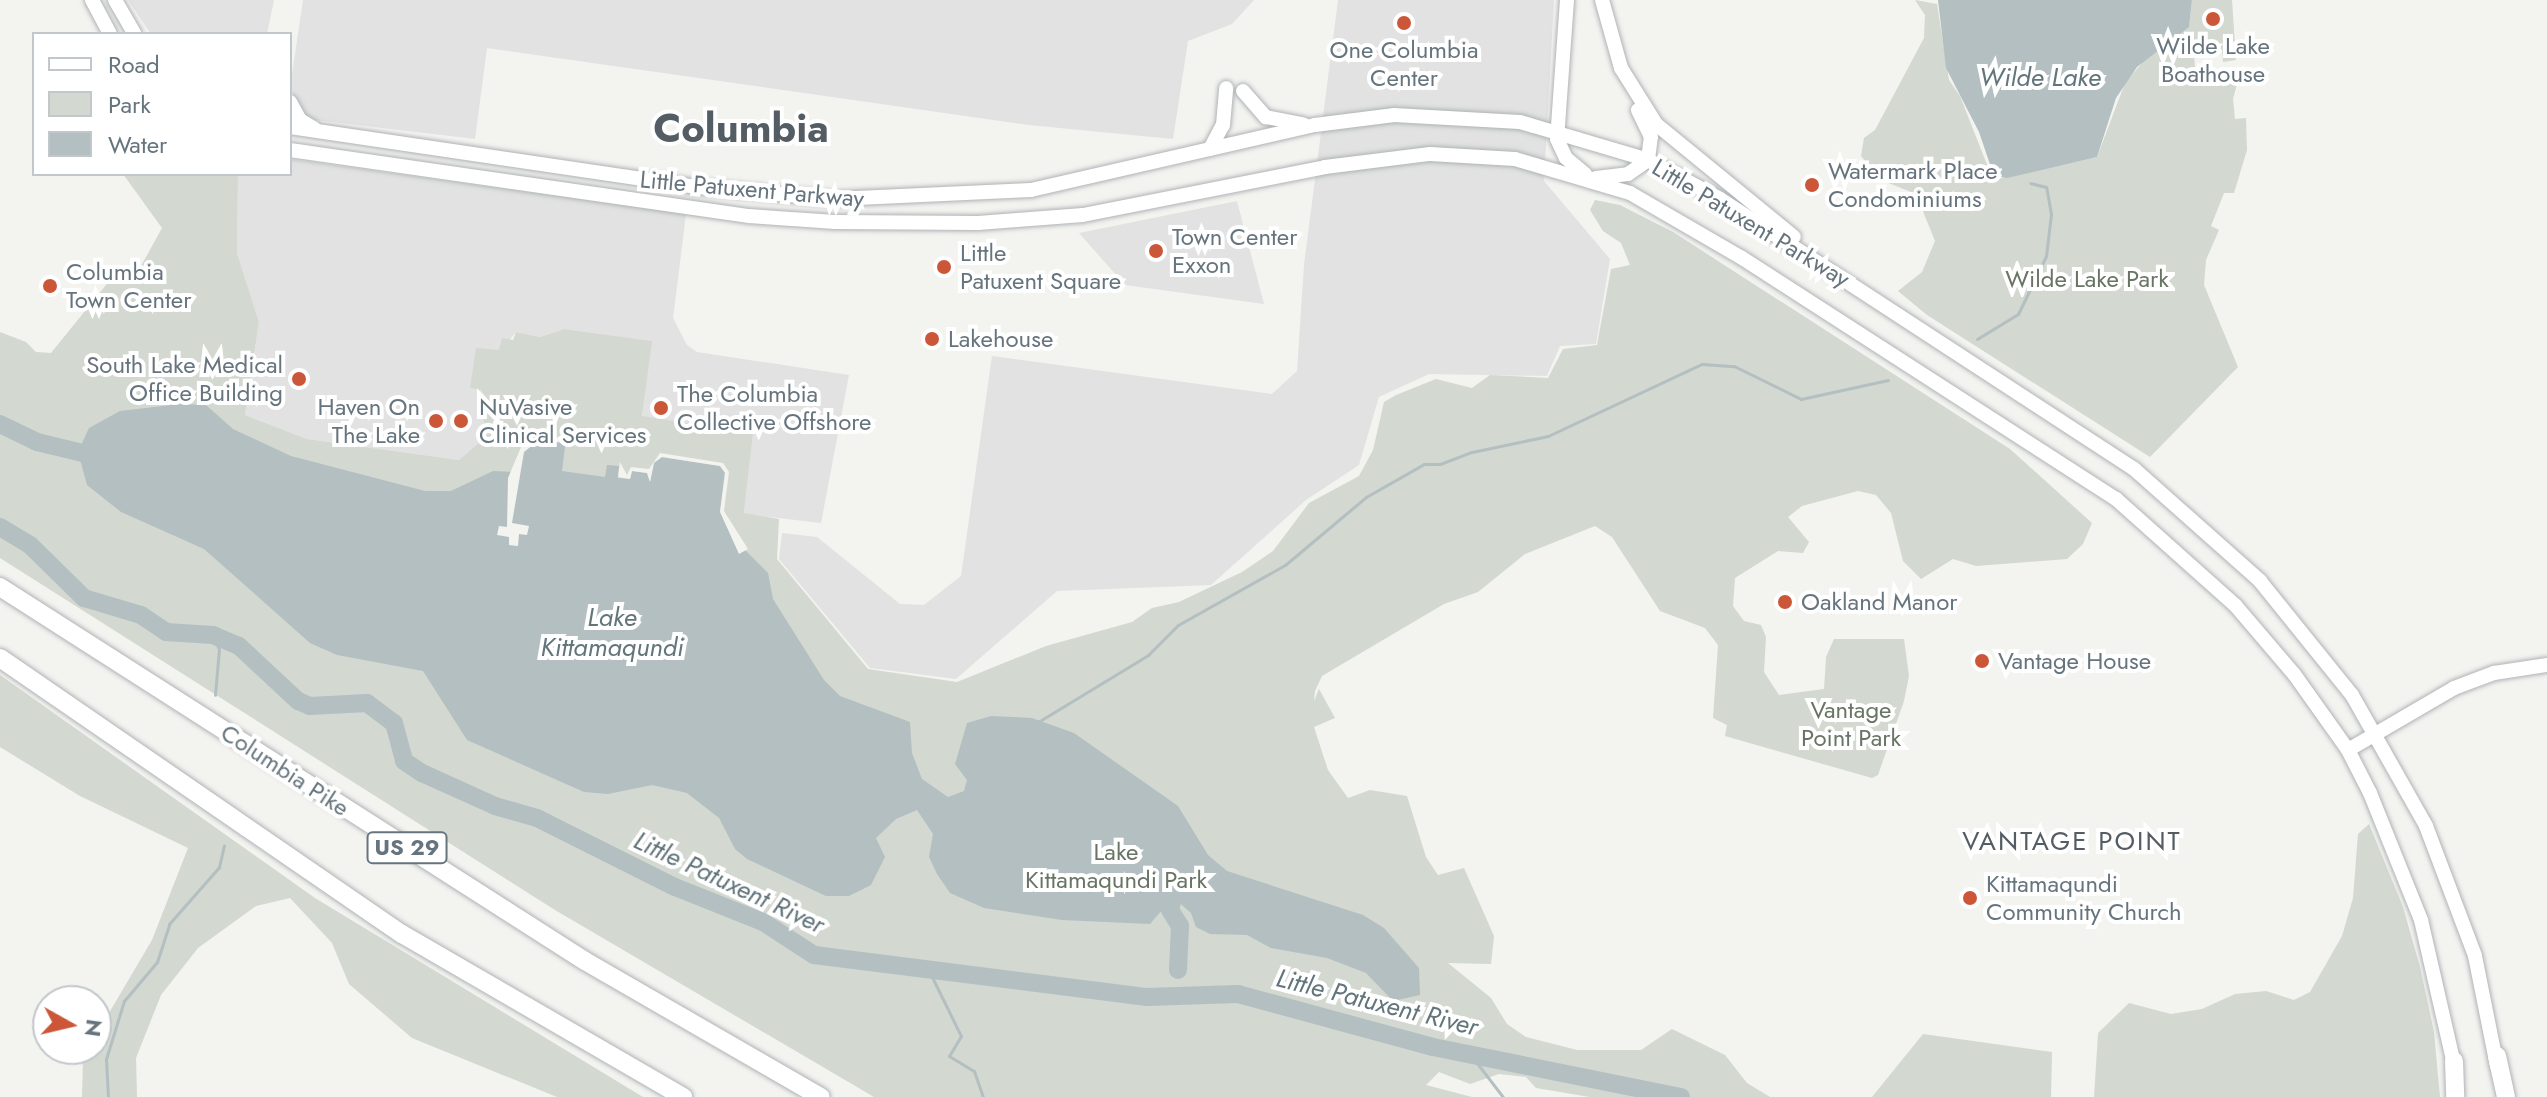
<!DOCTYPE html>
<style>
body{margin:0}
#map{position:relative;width:2547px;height:1097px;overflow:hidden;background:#f3f3f0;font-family:Jost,sans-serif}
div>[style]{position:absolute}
.built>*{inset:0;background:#e1e2e1}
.green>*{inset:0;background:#d3d8d0}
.water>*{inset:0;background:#b4bfc2}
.pier>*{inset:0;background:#f3f3f0}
.stream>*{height:3px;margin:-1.5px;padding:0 1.5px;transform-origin:1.5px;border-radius:1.5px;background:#b4bfc2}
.river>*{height:18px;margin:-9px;padding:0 9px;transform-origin:9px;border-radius:9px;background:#b4bfc2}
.roads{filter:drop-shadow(0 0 2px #afb3b6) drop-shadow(0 0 2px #afb3b6)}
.major>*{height:14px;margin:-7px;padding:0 7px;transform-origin:7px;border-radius:7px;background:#fff}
.highway>*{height:18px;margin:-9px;padding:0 9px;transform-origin:9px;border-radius:9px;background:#fff}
.dots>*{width:22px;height:22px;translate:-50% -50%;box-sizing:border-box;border:4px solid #fff;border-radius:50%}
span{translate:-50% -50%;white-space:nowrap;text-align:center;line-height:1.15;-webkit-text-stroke:8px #fff;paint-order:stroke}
.shield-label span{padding:2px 6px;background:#fff;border:2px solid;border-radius:6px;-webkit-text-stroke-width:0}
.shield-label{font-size:22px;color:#66747d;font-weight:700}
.poi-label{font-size:24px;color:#66747d}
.left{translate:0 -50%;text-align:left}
.right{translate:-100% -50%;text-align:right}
.street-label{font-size:24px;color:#66747d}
.park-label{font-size:24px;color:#687564}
.water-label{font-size:26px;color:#62757b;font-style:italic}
.neighbourhood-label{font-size:26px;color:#535d63;letter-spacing:2px}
.town-label{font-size:40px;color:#535d63;font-weight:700}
.legend{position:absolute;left:32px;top:32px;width:260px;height:144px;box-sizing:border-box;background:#fff;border:2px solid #c2c7cb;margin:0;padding:10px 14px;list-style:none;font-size:24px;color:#66747d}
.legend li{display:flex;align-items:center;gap:16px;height:40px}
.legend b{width:40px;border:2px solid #c2c7cb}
.north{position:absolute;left:32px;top:985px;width:80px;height:80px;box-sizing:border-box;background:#fff;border:2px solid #c2c7cb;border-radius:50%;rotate:98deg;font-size:22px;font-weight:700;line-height:32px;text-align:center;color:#66747d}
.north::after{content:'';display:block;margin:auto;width:28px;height:36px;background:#cb5638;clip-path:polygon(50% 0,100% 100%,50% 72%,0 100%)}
</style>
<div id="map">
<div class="built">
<i style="clip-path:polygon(128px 0,274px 0,267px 34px,151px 34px)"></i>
<i style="clip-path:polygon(303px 0,1254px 0,1232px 24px,1188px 41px,1173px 139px,1029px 125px,487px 48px,475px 139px,307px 119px,290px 88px)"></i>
<i style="clip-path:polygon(1338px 0,1554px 0,1544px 181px,1610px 259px,1596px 344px,1560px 346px,1547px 376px,1429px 374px,1379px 397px,1359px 465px,1306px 500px,1211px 585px,1057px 591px,956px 679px,870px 668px,779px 559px,782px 533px,817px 537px,900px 604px,924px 605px,961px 576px,992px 356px,1272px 394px,1297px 371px,1304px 265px)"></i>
<i style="clip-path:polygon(290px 159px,686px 214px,673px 318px,687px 345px,697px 352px,849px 375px,821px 523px,744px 514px,753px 434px,642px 417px,651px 341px,564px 329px,540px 337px,516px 332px,471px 388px,481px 390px,487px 399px,481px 441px,459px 460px,307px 439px,245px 415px,259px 322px,237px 253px,238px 174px,290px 174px)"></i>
<i style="clip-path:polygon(1237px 201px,1264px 304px,1125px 285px,1079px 233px)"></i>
</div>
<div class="green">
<i style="clip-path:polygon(1915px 0,1937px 4px,1949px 80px,1960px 96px,1993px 180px,2097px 157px,2125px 83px,2157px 45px,2189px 27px,2192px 0,2232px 0,2236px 60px,2223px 62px,2222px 51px,2194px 54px,2196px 83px,2226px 81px,2240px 73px,2233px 99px,2235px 119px,2246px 118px,2247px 150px,2234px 193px,2224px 193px,2211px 226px,2219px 230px,2206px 260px,2204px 285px,2238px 367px,2150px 457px,1927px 315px,1898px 291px,1922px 272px,1935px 241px,1916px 194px,1881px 180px,1861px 156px,1864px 138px,1875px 130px,1924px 38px,1925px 15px)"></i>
<i style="clip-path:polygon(123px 174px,238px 174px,237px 253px,259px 322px,245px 415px,307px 439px,459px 460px,481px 441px,487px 399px,481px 390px,470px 388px,476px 348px,499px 350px,502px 338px,513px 340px,516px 332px,540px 337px,564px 329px,652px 341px,642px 416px,753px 434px,744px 513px,779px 519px,777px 559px,868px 669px,957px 682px,1046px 646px,1132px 622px,1152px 608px,1179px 602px,1242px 572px,1273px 551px,1309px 503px,1359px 476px,1373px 450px,1384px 402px,1396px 395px,1436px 379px,1472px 388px,1490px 375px,1548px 378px,1563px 349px,1597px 345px,1611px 269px,1630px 265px,1621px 243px,1603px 231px,1590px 210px,1595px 200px,1620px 205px,1673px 232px,2010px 449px,2092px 523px,2083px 544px,2067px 559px,1976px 566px,1953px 559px,1921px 579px,1903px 561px,1891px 513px,1876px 495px,1858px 491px,1802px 506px,1788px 517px,1809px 542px,1803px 553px,1778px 551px,1735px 578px,1733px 606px,1744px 621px,1761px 625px,1766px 637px,1764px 672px,1779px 695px,1824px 689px,1826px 657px,1834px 639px,1904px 639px,1909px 676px,1904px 701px,1878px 775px,1872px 778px,1725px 736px,1727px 725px,1713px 718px,1718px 645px,1705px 628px,1660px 611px,1612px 537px,1595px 526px,1525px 554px,1478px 592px,1444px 604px,1322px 676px,1315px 691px,1314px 701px,1319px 689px,1335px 718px,1314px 727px,1328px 770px,1348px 798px,1370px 790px,1407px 796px,1426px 857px,1438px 875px,1464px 868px,1494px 936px,1491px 964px,1448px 963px,1491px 998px,1507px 1024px,1526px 1037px,1577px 1050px,1641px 1050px,1672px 1029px,1725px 1055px,1747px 1083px,1770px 1097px,1590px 1097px,1536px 1088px,1526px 1077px,1499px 1074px,1470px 1084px,1439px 1072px,1426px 1085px,1472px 1097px,874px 1097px,555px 910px,0 558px,0 332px,26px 342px,36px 352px,51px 353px,110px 280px,141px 266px,162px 228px)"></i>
<i style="clip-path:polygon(0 675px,315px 898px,643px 1097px,557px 1097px,412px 1038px,349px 984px,332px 943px,290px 898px,256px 906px,198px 948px,161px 995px,136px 1058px,137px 1097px,82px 1097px,83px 1057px,88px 1049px,96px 1049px,96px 1035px,152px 940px,188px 848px,80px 796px,0 747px)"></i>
<i style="clip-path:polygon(2369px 824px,2403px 907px,2420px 967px,2434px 1032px,2440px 1097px,2094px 1097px,2098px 1033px,2129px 1003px,2171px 1014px,2202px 1009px,2235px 994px,2266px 991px,2294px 1000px,2310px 992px,2342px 936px,2353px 898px,2358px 834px)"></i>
<i style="clip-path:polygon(1923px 1034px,2052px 1052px,2051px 1097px,1872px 1097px)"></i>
</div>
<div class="water">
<i style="clip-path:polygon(1938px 0,2192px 0,2189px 27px,2137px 67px,2116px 98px,2097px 157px,2007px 178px,1994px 176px,1979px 132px,1946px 68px)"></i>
<i style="clip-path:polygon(180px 404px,206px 405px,233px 429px,291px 456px,425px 491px,451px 491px,493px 471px,513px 472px,521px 447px,538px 435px,566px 439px,562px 471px,605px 477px,607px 465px,619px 466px,618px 478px,630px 479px,632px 471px,647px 473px,650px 482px,654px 462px,661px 457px,720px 466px,725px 472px,720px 512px,739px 544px,768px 573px,773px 599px,824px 680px,840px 696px,910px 722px,912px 753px,922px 779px,948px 797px,964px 791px,967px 780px,955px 764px,967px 723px,991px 716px,1032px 718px,1074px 733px,1178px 806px,1208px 855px,1227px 871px,1363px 915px,1384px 928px,1419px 968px,1420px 995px,1393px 1001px,1366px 973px,1327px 958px,1271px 948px,1247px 935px,1210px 934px,1196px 927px,1191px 913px,1173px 897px,1150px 924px,1062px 920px,984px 908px,950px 893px,937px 874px,929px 857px,933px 834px,917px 810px,896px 819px,876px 838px,885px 857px,871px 885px,849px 896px,826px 896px,747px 859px,735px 849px,719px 818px,687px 793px,652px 785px,608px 794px,584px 792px,467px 740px,423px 671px,337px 655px,310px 643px,204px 549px,121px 512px,87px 485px,78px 452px,89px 428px,120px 411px)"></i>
</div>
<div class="pier">
<i style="clip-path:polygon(538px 435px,566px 439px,565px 443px,539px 440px,524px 452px,512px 523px,529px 526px,527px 535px,519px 534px,518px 546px,509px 545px,509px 537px,497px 535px,499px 526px,507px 527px,508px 478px,521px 447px)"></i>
<i style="clip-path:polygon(660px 453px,723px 463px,729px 472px,724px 511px,748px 549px,739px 554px,720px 512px,725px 473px,720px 466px,662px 457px,654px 463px,650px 482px,647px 473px,632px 471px,630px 479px,618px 477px,620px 462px,627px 475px,631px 467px,649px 469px)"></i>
</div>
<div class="stream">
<i style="left:1977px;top:339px;width:48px;rotate:-31.4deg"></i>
<i style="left:2018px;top:314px;width:64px;rotate:-64.2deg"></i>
<i style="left:2046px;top:256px;width:42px;rotate:-83.2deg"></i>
<i style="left:2051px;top:214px;width:27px;rotate:-100deg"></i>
<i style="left:2046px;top:187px;width:16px;rotate:-166deg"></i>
<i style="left:213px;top:635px;width:15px;rotate:67deg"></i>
<i style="left:219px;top:649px;width:46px;rotate:95deg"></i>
<i style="left:1038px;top:722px;width:129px;rotate:-31.3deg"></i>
<i style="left:1148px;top:655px;width:42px;rotate:-45deg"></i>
<i style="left:1178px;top:625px;width:123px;rotate:-29.3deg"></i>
<i style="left:1285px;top:565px;width:106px;rotate:-40deg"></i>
<i style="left:1366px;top:497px;width:67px;rotate:-29.6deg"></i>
<i style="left:1424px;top:464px;width:16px"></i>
<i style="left:1440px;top:464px;width:34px;rotate:-21deg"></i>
<i style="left:1472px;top:452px;width:78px;rotate:-11.9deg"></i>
<i style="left:1548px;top:436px;width:170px;rotate:-25.1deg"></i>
<i style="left:1702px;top:364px;width:32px;rotate:4deg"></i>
<i style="left:1734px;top:366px;width:75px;rotate:26.2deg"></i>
<i style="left:1801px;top:399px;width:89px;rotate:-12.3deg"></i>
<i style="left:930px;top:973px;width:70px;rotate:63.8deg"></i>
<i style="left:961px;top:1036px;width:23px;rotate:121deg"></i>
<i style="left:949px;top:1056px;width:29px;rotate:31deg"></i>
<i style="left:974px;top:1071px;width:28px;rotate:71deg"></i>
<i style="left:1470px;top:1054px;width:54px;rotate:52.5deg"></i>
<i style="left:108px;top:1097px;width:38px;rotate:-93deg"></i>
<i style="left:106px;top:1059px;width:61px;rotate:-72.8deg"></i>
<i style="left:124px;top:1001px;width:51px;rotate:-49.8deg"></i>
<i style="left:157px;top:962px;width:40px;rotate:-72deg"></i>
<i style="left:169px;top:924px;width:76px;rotate:-48.7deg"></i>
<i style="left:219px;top:867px;width:22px;rotate:-77deg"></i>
</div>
<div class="river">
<i style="left:0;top:424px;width:41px;rotate:25.9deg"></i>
<i style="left:37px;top:442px;width:64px;rotate:13.6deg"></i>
<i style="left:0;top:527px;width:35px;rotate:31deg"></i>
<i style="left:30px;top:545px;width:76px;rotate:44.5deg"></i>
<i style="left:84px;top:598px;width:59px;rotate:16.6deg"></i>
<i style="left:141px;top:615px;width:30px;rotate:34deg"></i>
<i style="left:166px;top:632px;width:47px;rotate:3.7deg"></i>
<i style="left:213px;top:635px;width:28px;rotate:23deg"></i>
<i style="left:239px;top:646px;width:81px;rotate:43deg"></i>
<i style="left:298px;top:701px;width:13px;rotate:23deg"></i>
<i style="left:310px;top:706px;width:57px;rotate:-3deg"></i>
<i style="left:367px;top:703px;width:34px;rotate:37deg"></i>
<i style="left:394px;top:723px;width:39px;rotate:75deg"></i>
<i style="left:404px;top:761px;width:22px;rotate:34deg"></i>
<i style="left:422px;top:773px;width:80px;rotate:24.3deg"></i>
<i style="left:495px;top:806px;width:44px;rotate:15.9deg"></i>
<i style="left:537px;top:818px;width:154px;rotate:26.6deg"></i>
<i style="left:675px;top:887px;width:95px;rotate:21.7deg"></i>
<i style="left:763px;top:922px;width:61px;rotate:32.9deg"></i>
<i style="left:814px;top:955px;width:336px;rotate:7.2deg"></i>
<i style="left:1147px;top:997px;width:91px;rotate:-1.9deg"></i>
<i style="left:1238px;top:994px;width:202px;rotate:15.2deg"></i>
<i style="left:1433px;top:1047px;width:253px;rotate:11.4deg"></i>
<i style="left:1153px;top:890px;width:21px;rotate:19deg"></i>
<i style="left:1173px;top:897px;width:13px;rotate:103deg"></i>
<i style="left:1170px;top:910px;width:19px;rotate:58deg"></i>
<i style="left:1180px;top:926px;width:44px;rotate:92.6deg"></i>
</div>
<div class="roads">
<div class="major">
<i style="left:92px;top:0;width:38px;rotate:62deg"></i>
<i style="left:115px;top:0;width:39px;rotate:60deg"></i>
<i style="left:1567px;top:0;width:139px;rotate:94.1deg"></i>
<i style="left:1557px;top:139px;width:21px;rotate:65deg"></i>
<i style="left:1566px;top:158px;width:25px;rotate:40deg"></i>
<i style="left:1602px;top:0;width:71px;rotate:74.4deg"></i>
<i style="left:1621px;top:68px;width:66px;rotate:58deg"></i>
<i style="left:1656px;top:124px;width:178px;rotate:39.3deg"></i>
<i style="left:1243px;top:91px;width:35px;rotate:49deg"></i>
<i style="left:1266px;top:117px;width:38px;rotate:11deg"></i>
<i style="left:290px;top:102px;width:21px;rotate:61deg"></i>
<i style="left:300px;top:120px;width:17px;rotate:31deg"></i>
<i style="left:290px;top:127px;width:412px;rotate:8.4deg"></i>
<i style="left:698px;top:187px;width:138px;rotate:5deg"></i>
<i style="left:835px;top:199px;width:196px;rotate:-2.6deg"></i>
<i style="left:1031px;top:190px;width:291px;rotate:-12.9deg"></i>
<i style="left:1315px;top:125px;width:80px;rotate:-7.2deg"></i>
<i style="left:1394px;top:115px;width:126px;rotate:3.2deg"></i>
<i style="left:1520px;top:122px;width:134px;rotate:16.5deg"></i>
<i style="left:1648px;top:160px;width:82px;rotate:28.4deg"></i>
<i style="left:1720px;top:199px;width:494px;rotate:33.1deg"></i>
<i style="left:2134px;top:469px;width:169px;rotate:41.6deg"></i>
<i style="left:2260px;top:581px;width:146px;rotate:51.1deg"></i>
<i style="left:2352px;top:695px;width:150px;rotate:60.5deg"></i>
<i style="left:2426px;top:826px;width:139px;rotate:69.3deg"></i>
<i style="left:2475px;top:956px;width:112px;rotate:78.7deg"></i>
<i style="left:1210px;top:149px;width:27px;rotate:-62deg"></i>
<i style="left:1223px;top:125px;width:37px;rotate:-85deg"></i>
<i style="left:290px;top:150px;width:464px;rotate:8.2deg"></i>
<i style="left:749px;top:216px;width:86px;rotate:4deg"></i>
<i style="left:835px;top:222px;width:143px;rotate:0.4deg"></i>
<i style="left:978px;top:223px;width:105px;rotate:-4.4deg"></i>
<i style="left:1083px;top:215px;width:247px;rotate:-11.2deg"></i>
<i style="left:1325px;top:167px;width:106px;rotate:-7.1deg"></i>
<i style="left:1430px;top:154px;width:85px;rotate:3.4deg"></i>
<i style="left:1515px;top:159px;width:120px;rotate:16.5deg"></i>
<i style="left:1630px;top:193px;width:129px;rotate:30.1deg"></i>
<i style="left:1742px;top:258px;width:445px;rotate:32.8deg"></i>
<i style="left:2116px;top:499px;width:159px;rotate:41.7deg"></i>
<i style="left:2235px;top:605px;width:91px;rotate:49.5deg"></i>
<i style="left:2294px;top:674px;width:93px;rotate:54.6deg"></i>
<i style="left:2348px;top:750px;width:48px;rotate:62.9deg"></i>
<i style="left:2370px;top:793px;width:137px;rotate:68.1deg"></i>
<i style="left:2421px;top:920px;width:152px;rotate:77.1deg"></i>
<i style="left:1596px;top:178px;width:32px;rotate:-7deg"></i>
<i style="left:1628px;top:174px;width:24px;rotate:-35deg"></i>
<i style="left:1648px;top:160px;width:23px;rotate:-83deg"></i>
<i style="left:1651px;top:137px;width:30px;rotate:-116deg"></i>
<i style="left:2348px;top:750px;width:123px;rotate:-30.3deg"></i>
<i style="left:2454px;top:688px;width:43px;rotate:-20.6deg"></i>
<i style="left:2494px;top:673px;width:54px;rotate:-8.6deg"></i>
</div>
<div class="highway">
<i style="left:0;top:587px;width:694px;rotate:32.59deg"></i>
<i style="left:585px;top:961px;width:272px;rotate:30deg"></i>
<i style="left:0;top:658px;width:488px;rotate:34.5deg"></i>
<i style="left:402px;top:934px;width:325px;rotate:30.1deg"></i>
<i style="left:2497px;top:1056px;width:42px;rotate:77.6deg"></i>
<i style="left:2454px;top:1061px;width:36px;rotate:88deg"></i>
</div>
</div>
<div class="dots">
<i style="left:2213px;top:19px;background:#cb5638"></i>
<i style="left:1404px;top:23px;background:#cb5638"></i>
<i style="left:1812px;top:185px;background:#cb5638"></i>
<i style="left:1156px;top:251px;background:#cb5638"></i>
<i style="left:944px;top:267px;background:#cb5638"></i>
<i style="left:50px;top:286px;background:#cb5638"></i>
<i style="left:932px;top:339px;background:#cb5638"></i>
<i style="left:299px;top:379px;background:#cb5638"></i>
<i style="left:661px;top:408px;background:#cb5638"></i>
<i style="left:436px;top:421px;background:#cb5638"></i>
<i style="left:461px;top:421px;background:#cb5638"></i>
<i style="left:1785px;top:602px;background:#cb5638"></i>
<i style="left:1982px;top:661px;background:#cb5638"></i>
<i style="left:1970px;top:898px;background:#cb5638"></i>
</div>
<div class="shield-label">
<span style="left:407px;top:848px">US 29</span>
</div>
<div class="poi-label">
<span style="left:2213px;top:60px">Wilde Lake<br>Boathouse</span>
<span style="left:1404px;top:64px">One Columbia<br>Center</span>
<span class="left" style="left:1828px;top:185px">Watermark Place<br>Condominiums</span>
<span class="left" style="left:1172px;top:251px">Town Center<br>Exxon</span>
<span class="left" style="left:960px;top:267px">Little<br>Patuxent Square</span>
<span class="left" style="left:66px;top:286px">Columbia<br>Town Center</span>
<span class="left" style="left:948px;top:339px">Lakehouse</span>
<span class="right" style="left:283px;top:379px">South Lake Medical<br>Office Building</span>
<span class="left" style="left:677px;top:408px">The Columbia<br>Collective Offshore</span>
<span class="right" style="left:420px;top:421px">Haven On<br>The Lake</span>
<span class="left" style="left:479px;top:421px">NuVasive<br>Clinical Services</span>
<span class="left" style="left:1801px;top:602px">Oakland Manor</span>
<span class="left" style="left:1998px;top:661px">Vantage House</span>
<span class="left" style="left:1986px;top:898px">Kittamaqundi<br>Community Church</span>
</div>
<div class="street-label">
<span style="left:752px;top:189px;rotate:5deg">Little Patuxent Parkway</span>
<span style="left:1751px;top:223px;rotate:31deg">Little Patuxent Parkway</span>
<span style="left:285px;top:770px;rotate:33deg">Columbia Pike</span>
</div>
<div class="park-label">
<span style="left:2087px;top:279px">Wilde Lake Park</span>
<span style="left:1851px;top:724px">Vantage<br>Point Park</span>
<span style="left:1116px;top:866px">Lake<br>Kittamaqundi Park</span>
</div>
<div class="water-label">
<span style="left:2040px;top:78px">Wilde Lake</span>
<span style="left:612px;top:633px">Lake<br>Kittamaqundi</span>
<span style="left:729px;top:883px;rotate:25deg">Little Patuxent River</span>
<span style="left:1377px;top:1003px;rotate:14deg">Little Patuxent River</span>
</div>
<div class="neighbourhood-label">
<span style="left:2072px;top:842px">VANTAGE POINT</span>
</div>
<div class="town-label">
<span style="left:741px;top:128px">Columbia</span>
</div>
<ul class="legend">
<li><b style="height:10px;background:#fff"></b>Road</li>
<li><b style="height:22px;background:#d3d8d0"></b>Park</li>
<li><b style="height:22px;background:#b4bfc2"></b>Water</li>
</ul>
<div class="north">N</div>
</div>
